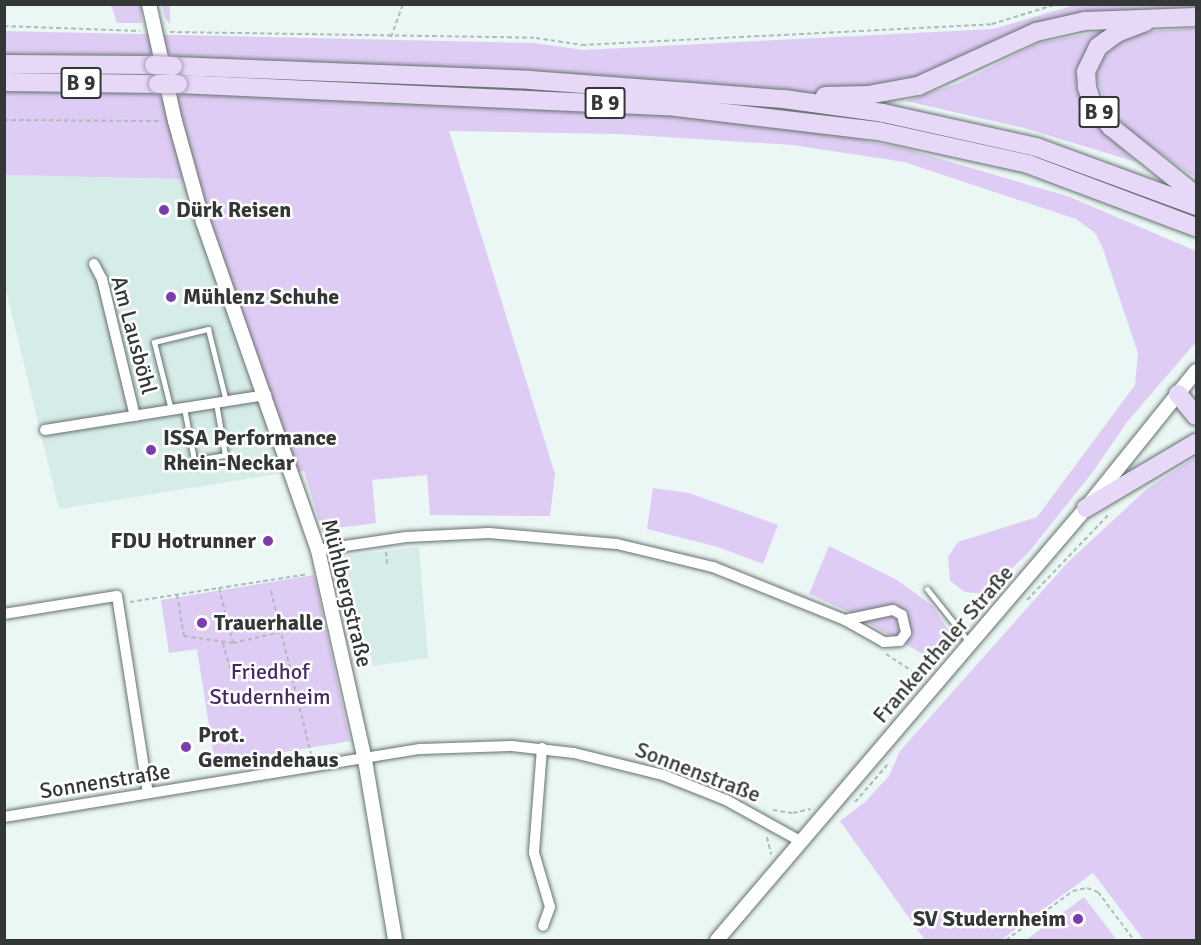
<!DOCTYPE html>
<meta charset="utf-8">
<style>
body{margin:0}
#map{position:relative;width:1201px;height:945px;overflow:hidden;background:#eaf7f5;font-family:Signika,sans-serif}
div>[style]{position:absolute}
.built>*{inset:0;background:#d6ece9}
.green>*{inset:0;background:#dfccf4}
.path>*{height:2px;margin-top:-1px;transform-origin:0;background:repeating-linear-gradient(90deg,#b0bbb9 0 4.5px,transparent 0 7.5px)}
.roads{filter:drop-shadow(0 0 2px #667170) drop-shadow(0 0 2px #667170)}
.service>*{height:5px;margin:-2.5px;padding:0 2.5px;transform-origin:2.5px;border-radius:2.5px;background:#fff}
.minor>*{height:10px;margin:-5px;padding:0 5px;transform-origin:5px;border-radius:5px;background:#fff}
.tertiary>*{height:14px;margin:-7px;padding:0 7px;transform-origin:7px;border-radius:7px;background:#fff}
.trunk>*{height:18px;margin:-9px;padding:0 9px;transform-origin:9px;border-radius:9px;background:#e6d8f6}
.bridges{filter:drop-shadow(0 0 2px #a39ab1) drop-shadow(0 0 2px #a39ab1)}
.trunk-bridge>*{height:18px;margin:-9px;padding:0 9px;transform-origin:9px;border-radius:9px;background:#e6d8f6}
.dots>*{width:16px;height:16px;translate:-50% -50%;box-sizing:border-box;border:3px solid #fff;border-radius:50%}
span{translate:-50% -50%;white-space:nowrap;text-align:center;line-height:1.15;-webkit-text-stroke:5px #fff;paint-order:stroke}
.shield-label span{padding:2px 4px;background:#fff;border:2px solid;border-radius:4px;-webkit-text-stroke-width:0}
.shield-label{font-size:21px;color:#333837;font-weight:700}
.poi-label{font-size:22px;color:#333837;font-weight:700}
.left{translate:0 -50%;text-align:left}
.right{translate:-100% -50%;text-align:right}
.street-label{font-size:22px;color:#333837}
.park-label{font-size:22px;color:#492965}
.frame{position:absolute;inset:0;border:6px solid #333837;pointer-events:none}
</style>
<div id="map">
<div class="built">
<i style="clip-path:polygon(4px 175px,183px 179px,284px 473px,59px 509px,5px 286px)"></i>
<i style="clip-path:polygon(419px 547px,428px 658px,373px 666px,371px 655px,354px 658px,332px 558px)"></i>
</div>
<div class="green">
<i style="clip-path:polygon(111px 5px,141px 5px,142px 23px,117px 23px)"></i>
<i style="clip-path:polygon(162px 5px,170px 5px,170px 24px,165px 18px)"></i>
<i style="clip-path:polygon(1075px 5px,1196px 5px,1196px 8px,1065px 17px,896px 86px,821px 131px,910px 150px,1070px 197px,1196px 251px,1196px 342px,1127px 422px,1092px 473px,1028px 553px,985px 594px,965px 592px,950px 581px,948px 557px,958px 542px,1037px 517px,1135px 385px,1138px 353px,1103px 249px,1095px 233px,1076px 219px,904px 162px,793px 145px,618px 134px,449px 131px,555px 474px,550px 516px,430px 515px,427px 475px,372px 480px,376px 523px,322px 530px,304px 471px,284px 473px,183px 179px,5px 175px,4px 31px,535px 43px,583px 50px,993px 29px)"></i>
<i style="clip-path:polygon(1196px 28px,1196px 178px,1137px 137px,1108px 109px,1096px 77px,1101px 61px,1119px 40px,1142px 32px)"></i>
<i style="clip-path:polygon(1107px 30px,1093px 42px,1080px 62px,1076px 85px,1088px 115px,1136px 162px,1024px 128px,906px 101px,959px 83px,1039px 43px)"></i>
<i style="clip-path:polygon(1196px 457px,1196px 940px,1144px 940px,1093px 873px,1001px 940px,925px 940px,840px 821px,865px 802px,889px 776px,900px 751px,1068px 562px,1148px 488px)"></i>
<i style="clip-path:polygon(653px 488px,689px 493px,778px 525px,763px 564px,718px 547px,647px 529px)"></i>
<i style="clip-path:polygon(829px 546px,897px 580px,933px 606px,954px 639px,935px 661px,849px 612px,809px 594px)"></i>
<i style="clip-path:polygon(314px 575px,350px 741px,215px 764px,197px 649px,169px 653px,161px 600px)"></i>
<i style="clip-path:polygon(1084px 897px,1117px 940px,1026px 940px)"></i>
</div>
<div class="path">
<i style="left:4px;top:26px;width:136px;rotate:2.1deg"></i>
<i style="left:170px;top:32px;width:366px;rotate:0.9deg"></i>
<i style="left:536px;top:38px;width:47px;rotate:8.7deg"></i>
<i style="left:582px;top:45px;width:411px;rotate:-2.9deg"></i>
<i style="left:992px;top:24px;width:68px;rotate:-17.1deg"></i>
<i style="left:391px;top:37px;width:35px;rotate:-70deg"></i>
<i style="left:4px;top:120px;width:158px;rotate:0.4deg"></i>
<i style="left:386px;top:552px;width:12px;rotate:85deg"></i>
<i style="left:219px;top:588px;width:57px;rotate:75.7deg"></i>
<i style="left:233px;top:643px;width:81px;rotate:-12.8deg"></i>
<i style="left:271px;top:591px;width:168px;rotate:76.2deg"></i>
<i style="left:177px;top:595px;width:42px;rotate:80.3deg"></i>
<i style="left:184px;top:636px;width:49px;rotate:8.1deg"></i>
<i style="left:1027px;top:600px;width:120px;rotate:-46.3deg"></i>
<i style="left:130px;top:602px;width:180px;rotate:-8.9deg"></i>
<i style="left:223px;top:643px;width:41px;rotate:74.6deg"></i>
<i style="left:886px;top:654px;width:45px;rotate:33.3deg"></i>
<i style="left:855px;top:802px;width:50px;rotate:-49deg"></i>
<i style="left:773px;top:810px;width:20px;rotate:9deg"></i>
<i style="left:793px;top:813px;width:18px;rotate:-13deg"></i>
<i style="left:767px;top:837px;width:18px;rotate:77deg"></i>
<i style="left:1006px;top:940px;width:83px;rotate:-36.2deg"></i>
<i style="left:1073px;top:891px;width:14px;rotate:-12deg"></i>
<i style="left:1087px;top:888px;width:12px;rotate:20deg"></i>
<i style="left:1098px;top:892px;width:60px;rotate:53.1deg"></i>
</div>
<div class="roads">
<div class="service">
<i style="left:184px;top:408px;width:53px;rotate:79.1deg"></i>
<i style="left:194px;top:460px;width:31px;rotate:-9deg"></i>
<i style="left:225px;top:455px;width:53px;rotate:-99.8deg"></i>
<i style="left:171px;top:410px;width:70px;rotate:-104deg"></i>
<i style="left:154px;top:342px;width:56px;rotate:-13.5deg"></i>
<i style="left:208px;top:329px;width:74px;rotate:76deg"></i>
<i style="left:927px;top:589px;width:68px;rotate:51.6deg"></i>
</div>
<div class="minor">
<i style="left:94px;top:264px;width:17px;rotate:62deg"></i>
<i style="left:102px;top:279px;width:141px;rotate:76.5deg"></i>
<i style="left:45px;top:430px;width:224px;rotate:-9deg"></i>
<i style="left:318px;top:550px;width:89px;rotate:-8.4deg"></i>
<i style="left:406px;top:537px;width:83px;rotate:-2.8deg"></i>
<i style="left:489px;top:533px;width:128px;rotate:4.9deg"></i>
<i style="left:617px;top:544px;width:99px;rotate:13.5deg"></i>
<i style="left:713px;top:567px;width:142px;rotate:21.9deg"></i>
<i style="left:845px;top:620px;width:49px;rotate:-11.8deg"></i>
<i style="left:893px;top:610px;width:10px;rotate:29deg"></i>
<i style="left:902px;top:615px;width:18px;rotate:77deg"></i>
<i style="left:906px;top:633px;width:10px;rotate:127deg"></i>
<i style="left:900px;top:641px;width:16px;rotate:176deg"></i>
<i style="left:884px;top:642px;width:45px;rotate:-150.6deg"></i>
<i style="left:4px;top:614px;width:114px;rotate:-9.1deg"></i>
<i style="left:117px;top:596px;width:199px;rotate:81.1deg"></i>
<i style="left:542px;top:748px;width:105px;rotate:94.4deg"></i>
<i style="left:534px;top:853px;width:56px;rotate:73.5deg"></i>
<i style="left:550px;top:907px;width:20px;rotate:110deg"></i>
<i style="left:4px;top:817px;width:423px;rotate:-9.3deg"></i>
<i style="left:421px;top:749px;width:91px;rotate:-1.9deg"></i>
<i style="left:512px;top:746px;width:62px;rotate:6.4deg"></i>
<i style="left:574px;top:753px;width:92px;rotate:13.9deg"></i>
<i style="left:663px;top:775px;width:68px;rotate:21.6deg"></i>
<i style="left:726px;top:800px;width:87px;rotate:28.9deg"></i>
</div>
<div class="tertiary">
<i style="left:149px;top:4px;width:120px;rotate:77.5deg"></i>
<i style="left:175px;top:121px;width:105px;rotate:74.5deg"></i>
<i style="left:203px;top:222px;width:348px;rotate:70.7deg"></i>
<i style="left:318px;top:550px;width:215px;rotate:77.4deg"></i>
<i style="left:365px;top:760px;width:182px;rotate:80.5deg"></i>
<i style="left:717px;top:940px;width:568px;rotate:-49.5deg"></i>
<i style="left:1086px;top:508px;width:176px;rotate:-51.2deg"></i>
</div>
<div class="trunk">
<i style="left:1145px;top:22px;width:30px;rotate:159deg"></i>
<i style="left:1117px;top:33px;width:24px;rotate:144deg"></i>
<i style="left:1098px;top:47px;width:28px;rotate:116deg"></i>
<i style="left:1086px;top:72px;width:15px;rotate:86deg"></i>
<i style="left:1087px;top:87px;width:17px;rotate:73deg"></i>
<i style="left:1092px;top:103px;width:31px;rotate:52deg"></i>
<i style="left:1111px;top:127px;width:109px;rotate:38.7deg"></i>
<i style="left:4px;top:64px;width:150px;rotate:0.4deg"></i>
<i style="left:173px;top:66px;width:357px;rotate:2.2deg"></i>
<i style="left:530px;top:80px;width:255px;rotate:4.3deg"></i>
<i style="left:784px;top:99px;width:100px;rotate:8deg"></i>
<i style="left:883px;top:113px;width:157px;rotate:12.5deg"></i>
<i style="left:1036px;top:147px;width:171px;rotate:20.2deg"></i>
<i style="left:4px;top:82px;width:154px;rotate:0.7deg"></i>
<i style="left:178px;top:84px;width:499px;rotate:2.6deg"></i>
<i style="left:676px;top:107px;width:203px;rotate:6.8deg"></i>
<i style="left:878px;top:131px;width:154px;rotate:12.4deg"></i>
<i style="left:1028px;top:164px;width:179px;rotate:20.6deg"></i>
<i style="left:825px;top:96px;width:43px;rotate:-1.3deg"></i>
<i style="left:868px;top:95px;width:51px;rotate:-10.2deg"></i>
<i style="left:918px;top:86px;width:130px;rotate:-24.6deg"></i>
<i style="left:1036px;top:32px;width:50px;rotate:-12.7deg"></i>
<i style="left:1085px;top:21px;width:111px;rotate:-2.1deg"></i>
<i style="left:1178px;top:394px;width:28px;rotate:51deg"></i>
<i style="left:1086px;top:508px;width:128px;rotate:-30.6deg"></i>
</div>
</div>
<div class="bridges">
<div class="trunk-bridge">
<i style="left:154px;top:65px;width:19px;rotate:3deg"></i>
<i style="left:158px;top:84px;width:20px"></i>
</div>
</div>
<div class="dots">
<i style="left:164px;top:210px;background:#7c3baf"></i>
<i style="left:171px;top:297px;background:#7c3baf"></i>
<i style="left:151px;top:450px;background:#7c3baf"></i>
<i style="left:268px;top:541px;background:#7c3baf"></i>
<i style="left:202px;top:623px;background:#7c3baf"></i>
<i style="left:186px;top:747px;background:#7c3baf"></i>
<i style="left:1078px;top:919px;background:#7c3baf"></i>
</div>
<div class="shield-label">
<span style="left:81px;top:83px">B 9</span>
<span style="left:605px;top:103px">B 9</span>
<span style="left:1099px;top:112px">B 9</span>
</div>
<div class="poi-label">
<span class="left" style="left:176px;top:210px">Dürk Reisen</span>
<span class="left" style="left:183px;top:297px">Mühlenz Schuhe</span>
<span class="left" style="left:163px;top:450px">ISSA Performance<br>Rhein-Neckar</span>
<span class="right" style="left:256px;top:541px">FDU Hotrunner</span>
<span class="left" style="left:214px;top:623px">Trauerhalle</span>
<span class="left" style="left:198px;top:747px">Prot.<br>Gemeindehaus</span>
<span class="right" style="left:1066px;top:919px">SV Studernheim</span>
</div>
<div class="street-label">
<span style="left:134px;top:335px;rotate:75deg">Am Lausböhl</span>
<span style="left:347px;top:593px;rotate:76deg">Mühlbergstraße</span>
<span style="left:943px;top:644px;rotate:-49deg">Frankenthaler Straße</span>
<span style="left:698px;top:772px;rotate:21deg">Sonnenstraße</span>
<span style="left:105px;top:781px;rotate:-9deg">Sonnenstraße</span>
</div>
<div class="park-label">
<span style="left:270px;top:684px">Friedhof<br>Studernheim</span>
</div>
<div class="frame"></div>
</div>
